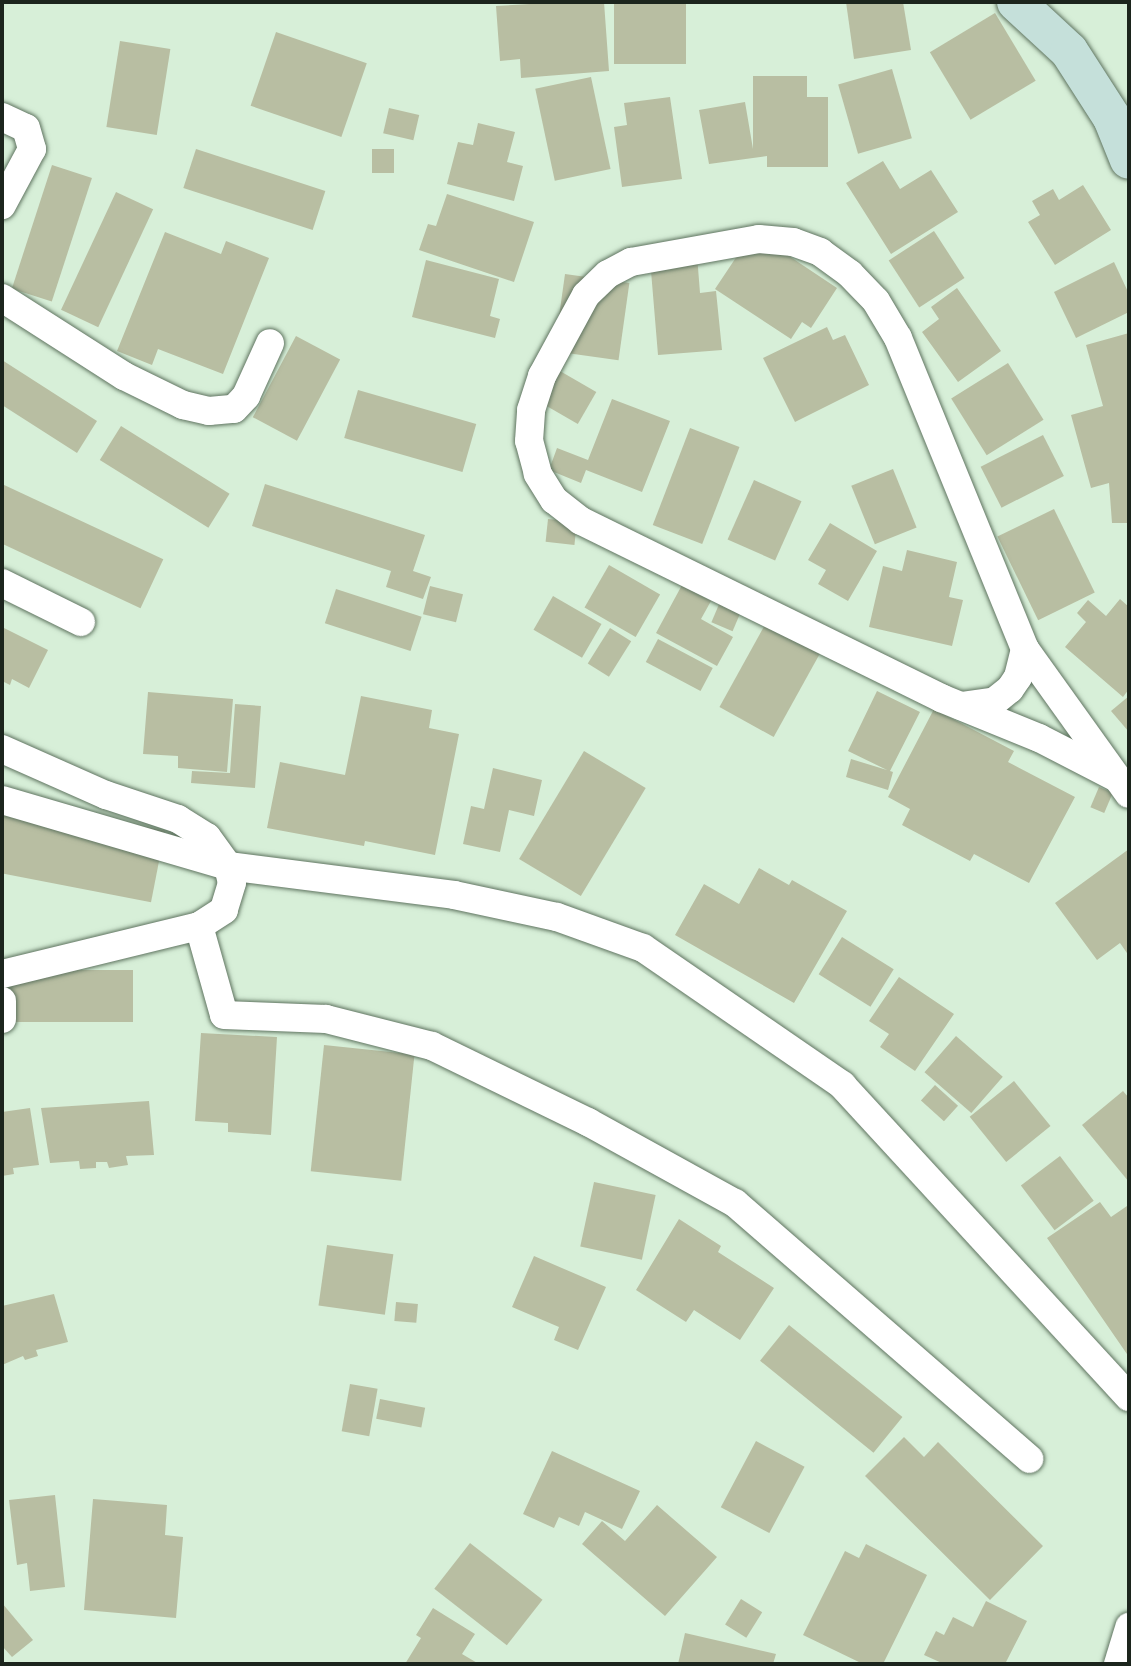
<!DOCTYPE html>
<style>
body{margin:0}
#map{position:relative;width:1131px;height:1666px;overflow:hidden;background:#d7efd8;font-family:Rubik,sans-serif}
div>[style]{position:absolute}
.building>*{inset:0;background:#b8bea2;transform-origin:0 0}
.roads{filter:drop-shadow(0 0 2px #5f7460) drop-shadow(0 0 2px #5f7460)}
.street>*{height:28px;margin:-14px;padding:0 14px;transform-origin:14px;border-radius:14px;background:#fff}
.secondary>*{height:38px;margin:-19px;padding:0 19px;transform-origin:19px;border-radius:19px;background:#c5e0da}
span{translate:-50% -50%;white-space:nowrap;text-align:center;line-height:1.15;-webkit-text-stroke:5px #fff;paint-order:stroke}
.frame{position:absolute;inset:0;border:4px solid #1c251d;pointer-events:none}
</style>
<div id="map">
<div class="building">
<i style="clip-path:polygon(564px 2px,604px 2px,609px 71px,521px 78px,520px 59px,500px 61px,496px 6px)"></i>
<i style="left:614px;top:2px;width:72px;height:62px"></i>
<i style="clip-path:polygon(846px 2px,903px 2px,911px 50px,854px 59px)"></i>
<i style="left:995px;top:13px;width:79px;height:76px;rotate:59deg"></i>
<i style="left:276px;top:32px;width:96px;height:78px;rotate:19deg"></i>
<i style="left:120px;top:41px;width:51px;height:87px;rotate:9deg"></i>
<i style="left:892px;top:69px;width:72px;height:56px;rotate:74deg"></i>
<i style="clip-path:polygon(753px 76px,807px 76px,807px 97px,828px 97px,828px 167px,767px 167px,767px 156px,709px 164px,699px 110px,745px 102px,753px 149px)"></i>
<i style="left:591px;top:77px;width:94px;height:57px;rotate:78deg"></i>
<i style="clip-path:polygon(670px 97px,682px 179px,622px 187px,614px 127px,627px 125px,624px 103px)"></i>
<i style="left:389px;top:108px;width:31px;height:26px;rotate:13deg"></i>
<i style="clip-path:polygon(478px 123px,515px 132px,507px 162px,523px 166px,514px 201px,447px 184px,458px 142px,473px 145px)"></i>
<i style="left:196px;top:149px;width:136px;height:41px;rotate:18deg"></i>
<i style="left:394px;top:149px;width:24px;height:22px;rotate:90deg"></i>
<i style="clip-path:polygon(883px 161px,900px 189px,931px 170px,958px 212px,891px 254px,846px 183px)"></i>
<i style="left:52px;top:165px;width:42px;height:130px;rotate:18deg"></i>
<i style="clip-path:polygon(1083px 185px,1111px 230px,1055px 265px,1028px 222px,1040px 215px,1032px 201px,1053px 189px,1059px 200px)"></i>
<i style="left:116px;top:192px;width:41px;height:130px;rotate:25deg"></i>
<i style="clip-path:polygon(447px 194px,534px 222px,514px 282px,419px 250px,428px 224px,436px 226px)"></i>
<i style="left:934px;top:231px;width:56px;height:54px;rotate:57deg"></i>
<i style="clip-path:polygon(165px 232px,221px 254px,226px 241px,269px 258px,223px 374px,158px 349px,152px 365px,117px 351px)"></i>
<i style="clip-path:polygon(753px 232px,837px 288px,811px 328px,802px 322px,791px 339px,715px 289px)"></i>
<i style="clip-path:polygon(697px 255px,700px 293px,716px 291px,722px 350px,658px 355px,650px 259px)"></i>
<i style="clip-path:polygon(426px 260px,499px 279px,490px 316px,500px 319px,495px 338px,412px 317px)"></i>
<i style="clip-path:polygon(1114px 262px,1129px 294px,1129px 312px,1076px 338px,1054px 292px)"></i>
<i style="left:565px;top:274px;width:65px;height:78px;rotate:8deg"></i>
<i style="clip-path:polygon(957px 288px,1001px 351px,958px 382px,922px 332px,939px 319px,931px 307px)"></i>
<i style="clip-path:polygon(827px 327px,833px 340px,845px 335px,869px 385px,795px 422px,763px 358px)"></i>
<i style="clip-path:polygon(1129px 333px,1129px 523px,1112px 523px,1109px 483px,1091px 488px,1071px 415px,1103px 406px,1086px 345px)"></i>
<i style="left:296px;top:336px;width:50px;height:92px;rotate:28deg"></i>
<i style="clip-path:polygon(2px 360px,97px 421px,77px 453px,2px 405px)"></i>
<i style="left:1008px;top:363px;width:67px;height:67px;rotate:58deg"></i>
<i style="left:553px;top:367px;width:50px;height:37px;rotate:30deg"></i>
<i style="left:358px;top:390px;width:123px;height:50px;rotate:16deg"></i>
<i style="clip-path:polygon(612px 399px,670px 421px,642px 492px,586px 470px,581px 483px,549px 470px,557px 448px,588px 460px)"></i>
<i style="left:121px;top:426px;width:128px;height:40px;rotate:32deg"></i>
<i style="left:690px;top:428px;width:53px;height:104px;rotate:21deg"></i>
<i style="left:1043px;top:435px;width:46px;height:70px;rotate:63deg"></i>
<i style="left:893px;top:469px;width:63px;height:45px;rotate:68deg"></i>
<i style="left:754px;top:480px;width:52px;height:65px;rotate:24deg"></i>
<i style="left:2px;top:484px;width:178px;height:54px;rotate:25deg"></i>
<i style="clip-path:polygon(265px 484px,425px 535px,413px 571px,431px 577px,423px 599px,386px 587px,391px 571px,252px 526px)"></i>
<i style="left:1054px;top:509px;width:93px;height:63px;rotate:64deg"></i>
<i style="left:548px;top:519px;width:29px;height:23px;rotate:6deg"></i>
<i style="clip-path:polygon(830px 523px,877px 551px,848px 601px,818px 584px,826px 570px,808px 560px)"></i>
<i style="clip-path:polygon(907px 550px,957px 562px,949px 597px,963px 600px,952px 646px,869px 627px,883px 566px,902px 571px)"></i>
<i style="left:609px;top:565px;width:59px;height:49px;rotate:30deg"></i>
<i style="clip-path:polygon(682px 585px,711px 601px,701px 619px,733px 637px,717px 666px,656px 633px)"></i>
<i style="left:430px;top:586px;width:34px;height:29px;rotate:14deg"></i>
<i style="left:336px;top:589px;width:90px;height:36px;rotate:18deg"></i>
<i style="left:553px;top:596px;width:56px;height:39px;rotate:30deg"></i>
<i style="clip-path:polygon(1120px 599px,1129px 607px,1129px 689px,1123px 697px,1065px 647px,1086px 622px,1077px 613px,1088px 600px,1106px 616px)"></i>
<i style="left:720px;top:602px;width:23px;height:22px;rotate:23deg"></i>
<i style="left:766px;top:623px;width:62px;height:96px;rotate:29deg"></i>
<i style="clip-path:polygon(2px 627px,48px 650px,29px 688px,12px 679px,10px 685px,2px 681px)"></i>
<i style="left:610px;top:628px;width:25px;height:42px;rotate:32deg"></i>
<i style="left:658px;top:639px;width:62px;height:26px;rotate:28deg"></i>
<i style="clip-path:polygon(877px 691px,920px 712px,890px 771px,893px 772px,888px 790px,846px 777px,851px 759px,887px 770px,848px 751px)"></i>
<i style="clip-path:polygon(148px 692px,233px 699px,227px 772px,178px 768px,178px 756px,143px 754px)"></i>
<i style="clip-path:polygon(361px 696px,432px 710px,429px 728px,459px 734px,435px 855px,365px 841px,364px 846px,267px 828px,280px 762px,345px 775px)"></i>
<i style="clip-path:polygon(1129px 696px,1129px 732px,1111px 711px)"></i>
<i style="clip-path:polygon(235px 704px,261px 706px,255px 788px,191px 783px,192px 771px,230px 773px)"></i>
<i style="clip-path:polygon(934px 709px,1014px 751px,1008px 762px,1075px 797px,1029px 883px,974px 854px,970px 861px,902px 825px,910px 809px,888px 797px)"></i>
<i style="left:584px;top:751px;width:72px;height:126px;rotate:31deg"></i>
<i style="clip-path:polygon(493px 768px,542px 780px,534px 816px,509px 810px,500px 852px,463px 844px,471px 806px,484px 809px)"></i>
<i style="left:1099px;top:787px;width:15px;height:22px;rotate:23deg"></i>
<i style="left:2px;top:799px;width:166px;height:73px;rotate:11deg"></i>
<i style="clip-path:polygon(1129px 849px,1129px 956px,1120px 943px,1097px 960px,1055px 903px)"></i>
<i style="clip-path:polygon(759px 868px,789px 885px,792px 880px,847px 911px,794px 1003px,675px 935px,704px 884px,739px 904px)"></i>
<i style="left:842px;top:937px;width:61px;height:44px;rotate:32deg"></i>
<i style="left:133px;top:970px;width:52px;height:129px;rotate:90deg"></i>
<i style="clip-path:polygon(899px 977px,954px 1014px,915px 1071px,880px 1047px,889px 1034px,869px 1021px)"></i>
<i style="clip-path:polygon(201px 1033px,277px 1037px,271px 1135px,228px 1132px,228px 1123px,195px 1121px)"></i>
<i style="left:956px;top:1036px;width:62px;height:48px;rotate:41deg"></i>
<i style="left:324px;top:1045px;width:91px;height:127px;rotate:6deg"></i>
<i style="left:1014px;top:1081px;width:58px;height:57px;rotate:51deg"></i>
<i style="left:935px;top:1085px;width:31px;height:21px;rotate:42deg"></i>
<i style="clip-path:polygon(1123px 1091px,1129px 1098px,1129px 1182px,1082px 1125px)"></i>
<i style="clip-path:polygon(149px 1101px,154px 1155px,126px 1156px,128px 1165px,109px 1168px,107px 1162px,96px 1162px,96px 1168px,80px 1169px,79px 1161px,50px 1163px,41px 1108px)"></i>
<i style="clip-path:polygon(30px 1108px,39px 1165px,13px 1168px,14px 1174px,2px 1176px,2px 1112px)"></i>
<i style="left:1060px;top:1156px;width:56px;height:49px;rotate:53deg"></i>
<i style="left:594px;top:1182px;width:63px;height:66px;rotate:12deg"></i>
<i style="clip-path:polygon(1100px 1202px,1111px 1217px,1127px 1206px,1129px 1209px,1129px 1357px,1047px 1238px)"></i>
<i style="clip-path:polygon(679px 1219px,721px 1246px,718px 1252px,774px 1288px,740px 1340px,694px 1310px,686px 1322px,636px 1290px)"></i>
<i style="left:327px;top:1245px;width:67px;height:61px;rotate:8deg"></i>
<i style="clip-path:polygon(534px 1256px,606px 1287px,578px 1350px,554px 1340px,559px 1327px,512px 1307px)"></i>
<i style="clip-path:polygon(54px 1294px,68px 1342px,36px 1350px,38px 1356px,25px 1360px,23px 1356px,2px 1365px,2px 1306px)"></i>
<i style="left:396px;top:1302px;width:22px;height:19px;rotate:5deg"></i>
<i style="left:789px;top:1325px;width:146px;height:46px;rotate:39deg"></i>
<i style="left:350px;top:1384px;width:28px;height:48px;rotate:10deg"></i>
<i style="left:380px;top:1399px;width:46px;height:20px;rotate:11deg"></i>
<i style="clip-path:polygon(904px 1437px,924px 1457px,938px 1442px,1043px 1546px,990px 1600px,865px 1476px)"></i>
<i style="left:756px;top:1441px;width:55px;height:75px;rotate:28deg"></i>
<i style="clip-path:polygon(552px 1451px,640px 1491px,622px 1529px,585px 1512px,579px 1526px,559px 1517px,554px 1528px,523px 1514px)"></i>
<i style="clip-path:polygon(55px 1495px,65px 1587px,30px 1591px,27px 1563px,17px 1565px,9px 1500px)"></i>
<i style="clip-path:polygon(93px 1499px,167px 1505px,165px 1535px,183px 1537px,176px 1618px,84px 1610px)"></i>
<i style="clip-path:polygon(657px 1505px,717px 1557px,665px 1616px,582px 1544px,602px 1521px,625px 1541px)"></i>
<i style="left:470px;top:1543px;width:92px;height:58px;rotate:38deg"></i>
<i style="clip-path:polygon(866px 1544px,927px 1575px,883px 1664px,863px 1664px,803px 1635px,845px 1551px,859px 1558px)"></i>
<i style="left:741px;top:1599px;width:25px;height:30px;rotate:32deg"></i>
<i style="clip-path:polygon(986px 1601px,1027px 1621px,1005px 1664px,944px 1664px,924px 1655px,936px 1631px,944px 1635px,953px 1617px,973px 1627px)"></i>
<i style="clip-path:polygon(2px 1603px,33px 1640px,12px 1657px,2px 1646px)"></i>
<i style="clip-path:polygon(433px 1608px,475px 1634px,462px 1654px,479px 1664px,405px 1664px,421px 1638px,416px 1635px)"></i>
<i style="clip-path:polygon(685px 1633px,776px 1654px,773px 1664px,678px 1664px)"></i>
</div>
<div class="roads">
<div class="street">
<i style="left:2px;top:117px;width:26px;rotate:25deg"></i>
<i style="left:26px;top:128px;width:22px;rotate:74deg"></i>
<i style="left:32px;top:149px;width:64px;rotate:118.2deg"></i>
<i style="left:2px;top:298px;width:145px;rotate:32.6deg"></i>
<i style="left:124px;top:376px;width:66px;rotate:26.2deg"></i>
<i style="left:183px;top:405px;width:27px;rotate:13deg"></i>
<i style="left:209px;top:411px;width:25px;rotate:-5deg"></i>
<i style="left:234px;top:409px;width:18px;rotate:-47deg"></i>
<i style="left:246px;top:396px;width:58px;rotate:-65.6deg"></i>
<i style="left:2px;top:583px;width:88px;rotate:26.3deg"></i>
<i style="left:961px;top:706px;width:34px;rotate:-8deg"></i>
<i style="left:995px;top:701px;width:19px;rotate:-39deg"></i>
<i style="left:1010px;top:689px;width:14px;rotate:-56deg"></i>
<i style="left:1018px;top:677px;width:29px;rotate:-76deg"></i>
<i style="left:2px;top:749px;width:114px;rotate:23.9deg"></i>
<i style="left:106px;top:795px;width:76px;rotate:18.4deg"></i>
<i style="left:178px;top:819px;width:34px;rotate:32deg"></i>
<i style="left:207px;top:837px;width:36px;rotate:54deg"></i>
<i style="left:228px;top:866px;width:17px;rotate:77deg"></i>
<i style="left:232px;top:883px;width:28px;rotate:107deg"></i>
<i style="left:224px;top:910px;width:30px;rotate:147deg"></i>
<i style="left:199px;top:926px;width:203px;rotate:166.3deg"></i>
<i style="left:1115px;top:777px;width:85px;rotate:-152.8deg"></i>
<i style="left:1039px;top:738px;width:106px;rotate:-157.8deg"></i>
<i style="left:941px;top:698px;width:401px;rotate:-153.8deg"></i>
<i style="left:581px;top:521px;width:34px;rotate:-142deg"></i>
<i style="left:554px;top:500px;width:31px;rotate:-122deg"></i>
<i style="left:538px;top:474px;width:34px;rotate:-105deg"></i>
<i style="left:529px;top:441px;width:31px;rotate:-86deg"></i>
<i style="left:531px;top:410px;width:36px;rotate:-72deg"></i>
<i style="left:542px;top:376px;width:92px;rotate:-61.5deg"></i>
<i style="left:586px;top:295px;width:30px;rotate:-44deg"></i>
<i style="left:608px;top:274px;width:26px;rotate:-28deg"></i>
<i style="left:631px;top:262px;width:130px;rotate:-10.2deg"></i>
<i style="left:759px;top:239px;width:34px;rotate:5deg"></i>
<i style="left:793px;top:242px;width:29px;rotate:20deg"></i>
<i style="left:820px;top:252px;width:37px;rotate:36deg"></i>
<i style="left:850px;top:274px;width:37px;rotate:46deg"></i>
<i style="left:876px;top:301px;width:43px;rotate:59.3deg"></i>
<i style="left:898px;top:338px;width:336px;rotate:67.8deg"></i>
<i style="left:1025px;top:649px;width:178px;rotate:54.4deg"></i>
<i style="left:2px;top:800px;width:235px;rotate:16.3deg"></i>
<i style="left:228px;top:866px;width:228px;rotate:7.3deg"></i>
<i style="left:454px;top:895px;width:105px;rotate:12.1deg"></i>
<i style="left:557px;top:917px;width:91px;rotate:19.8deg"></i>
<i style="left:643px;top:948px;width:242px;rotate:34.5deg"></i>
<i style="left:842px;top:1085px;width:424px;rotate:47.4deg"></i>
<i style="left:199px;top:926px;width:92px;rotate:74.3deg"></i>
<i style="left:224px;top:1015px;width:102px;rotate:2.2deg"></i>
<i style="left:326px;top:1019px;width:109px;rotate:14.3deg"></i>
<i style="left:432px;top:1046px;width:174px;rotate:26deg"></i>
<i style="left:588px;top:1122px;width:168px;rotate:28.9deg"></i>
<i style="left:735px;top:1203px;width:390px;rotate:41deg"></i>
<i style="left:2px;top:1001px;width:18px;rotate:90deg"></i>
<i style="left:1118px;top:1664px;width:39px;rotate:-73deg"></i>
</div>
<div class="secondary">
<i style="left:1016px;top:2px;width:72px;rotate:42.8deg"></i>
<i style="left:1069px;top:51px;width:80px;rotate:57.3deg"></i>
<i style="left:1112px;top:118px;width:45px;rotate:68deg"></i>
</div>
</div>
<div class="frame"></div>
</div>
